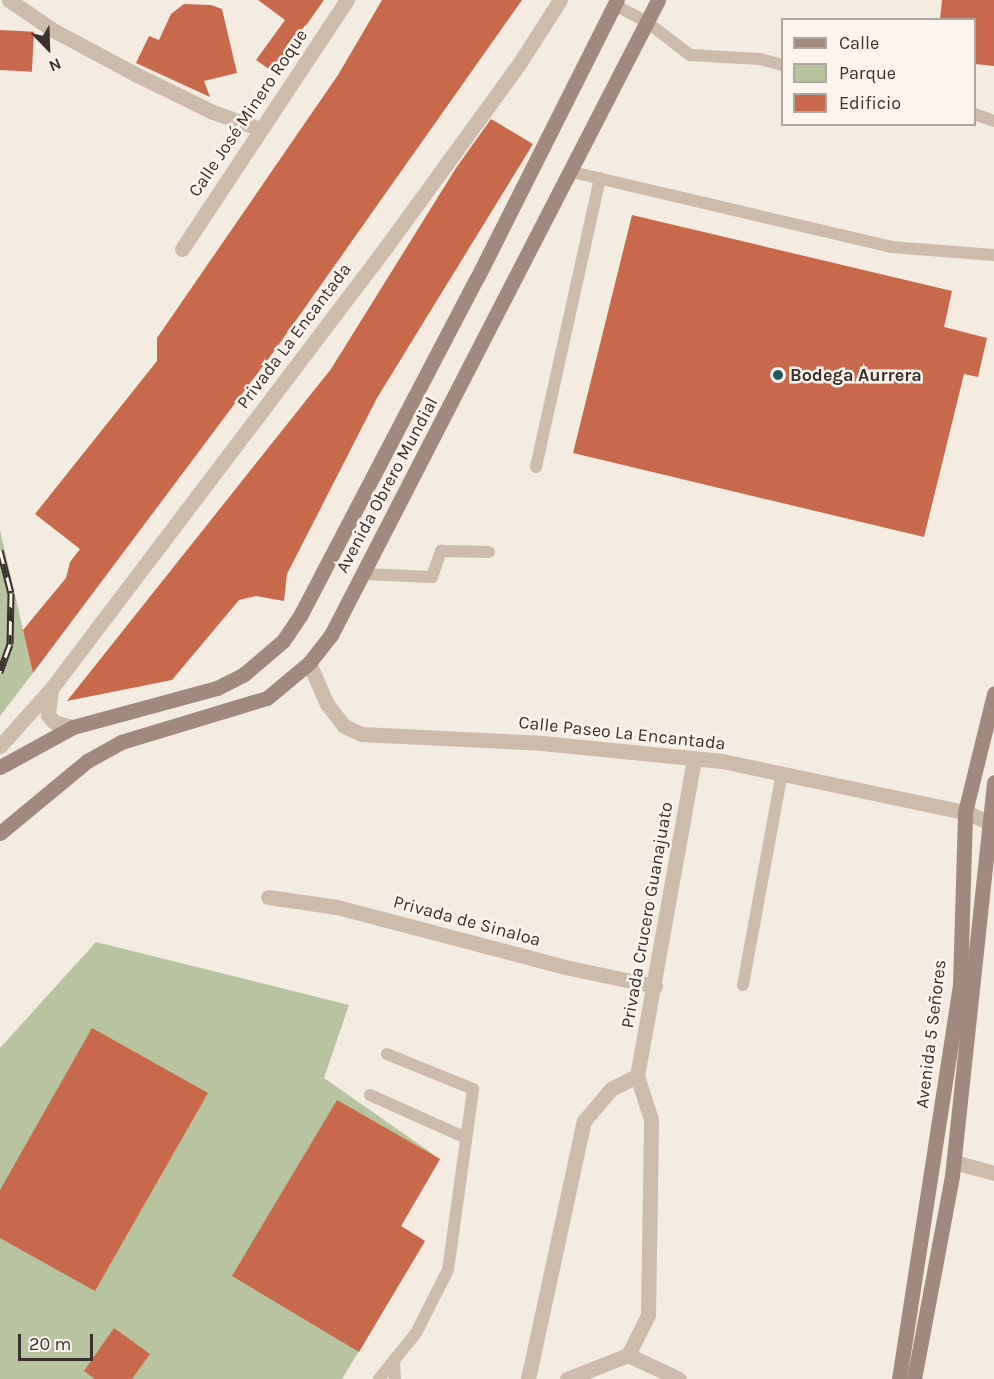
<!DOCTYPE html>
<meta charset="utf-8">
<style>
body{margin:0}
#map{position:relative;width:994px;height:1379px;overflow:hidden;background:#f4ebe1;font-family:Karla,sans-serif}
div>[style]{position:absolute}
.green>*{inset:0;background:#b8c4a0}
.building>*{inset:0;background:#c8694b;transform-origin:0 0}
.lane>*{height:12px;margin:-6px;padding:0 6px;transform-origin:6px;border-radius:6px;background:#cdbbac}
.street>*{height:15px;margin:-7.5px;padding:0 7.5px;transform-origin:7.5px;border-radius:7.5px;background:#cdbbac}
.secondary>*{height:15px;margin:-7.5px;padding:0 7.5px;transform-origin:7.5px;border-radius:7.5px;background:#a18a7d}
.rail>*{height:7px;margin-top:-3.5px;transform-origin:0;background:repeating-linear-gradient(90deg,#fbf5ee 0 14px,#3b302b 0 28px);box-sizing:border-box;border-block:2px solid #3b302b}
.dots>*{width:16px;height:16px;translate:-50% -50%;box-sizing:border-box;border:3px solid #fbf5ee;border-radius:50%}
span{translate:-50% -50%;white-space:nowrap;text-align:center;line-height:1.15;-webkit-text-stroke:5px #fbf5ee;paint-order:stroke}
.street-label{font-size:18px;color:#3b302b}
.poi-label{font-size:18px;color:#3b302b;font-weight:700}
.left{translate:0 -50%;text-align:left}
.legend{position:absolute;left:781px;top:18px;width:195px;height:108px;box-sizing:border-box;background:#fbf5ee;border:2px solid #aea6a0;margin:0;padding:8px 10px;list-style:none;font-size:18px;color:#3b302b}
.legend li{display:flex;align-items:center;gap:12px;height:30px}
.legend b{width:30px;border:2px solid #aea6a0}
.north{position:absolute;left:18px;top:18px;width:60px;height:60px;-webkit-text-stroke:4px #fbf5ee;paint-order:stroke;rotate:157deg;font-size:16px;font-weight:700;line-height:24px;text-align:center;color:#3b302b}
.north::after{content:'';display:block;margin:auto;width:21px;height:27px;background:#3b302b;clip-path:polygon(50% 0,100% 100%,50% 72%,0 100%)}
.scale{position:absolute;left:18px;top:1334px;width:75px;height:27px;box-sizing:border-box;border:3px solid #3b302b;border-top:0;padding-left:8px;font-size:18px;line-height:21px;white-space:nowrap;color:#3b302b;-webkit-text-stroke:4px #fbf5ee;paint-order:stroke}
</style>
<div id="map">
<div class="green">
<i style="clip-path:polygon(0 530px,33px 673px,0 716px)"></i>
<i style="clip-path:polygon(96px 942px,349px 1005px,324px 1078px,440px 1159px,401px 1226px,425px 1241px,342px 1379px,0 1379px,0 1048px)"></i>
</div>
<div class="building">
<i style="clip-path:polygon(258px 0,324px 0,273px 72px,256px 60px,285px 20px)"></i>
<i style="clip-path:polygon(382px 0,522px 0,275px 350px,33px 673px,23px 630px,66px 578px,70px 562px,80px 549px,35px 514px,157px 361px,157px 338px,338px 75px)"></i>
<i style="clip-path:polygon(942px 0,994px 0,994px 66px,975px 64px,975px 20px,940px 20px)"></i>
<i style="clip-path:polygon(184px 4px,211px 5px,222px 9px,237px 73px,204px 81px,210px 97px,136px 63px,149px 36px,159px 40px,171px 14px)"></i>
<i style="left:0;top:30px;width:34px;height:40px;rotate:3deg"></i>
<i style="clip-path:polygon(491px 119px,533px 144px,377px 398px,287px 574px,284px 601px,256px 596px,239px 600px,172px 680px,67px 701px,331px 369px,456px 168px)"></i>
<i style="clip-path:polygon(632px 215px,952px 291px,944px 327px,987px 338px,978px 377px,964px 374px,924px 537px,573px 453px)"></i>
<i style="clip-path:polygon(92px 1028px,208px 1093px,95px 1291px,0 1238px,0 1190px)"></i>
<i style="clip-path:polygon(337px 1100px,440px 1159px,401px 1226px,425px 1241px,359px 1352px,232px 1276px)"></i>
<i style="clip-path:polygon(114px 1328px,150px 1354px,132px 1379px,95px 1379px,84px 1371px)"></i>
</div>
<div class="lane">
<i style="left:615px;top:5px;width:36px;rotate:28deg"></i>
<i style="left:647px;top:22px;width:54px;rotate:37.5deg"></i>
<i style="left:690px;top:55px;width:70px;rotate:3.3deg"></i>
<i style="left:760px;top:59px;width:23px;rotate:15deg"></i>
<i style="left:974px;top:114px;width:21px;rotate:19deg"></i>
<i style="left:572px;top:172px;width:328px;rotate:13.2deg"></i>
<i style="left:891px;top:247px;width:103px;rotate:4.4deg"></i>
<i style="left:536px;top:467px;width:296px;rotate:-77.5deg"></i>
<i style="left:363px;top:574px;width:69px;rotate:2.5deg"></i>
<i style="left:432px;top:577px;width:28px;rotate:-71deg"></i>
<i style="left:441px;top:551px;width:48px;rotate:1.2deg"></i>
<i style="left:743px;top:985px;width:216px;rotate:-79.6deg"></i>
<i style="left:370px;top:1095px;width:103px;rotate:24.1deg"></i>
<i style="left:394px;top:1361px;width:18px;rotate:87deg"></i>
<i style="left:379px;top:1379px;width:59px;rotate:-51.2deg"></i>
<i style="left:416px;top:1333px;width:71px;rotate:-63.1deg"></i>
<i style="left:448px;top:1270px;width:183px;rotate:-82.1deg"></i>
<i style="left:473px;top:1089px;width:93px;rotate:-157.9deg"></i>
</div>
<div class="street">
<i style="left:9px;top:0;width:53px;rotate:34.3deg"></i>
<i style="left:53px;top:30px;width:93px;rotate:28.2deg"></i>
<i style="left:135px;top:74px;width:87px;rotate:26deg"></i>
<i style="left:213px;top:112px;width:50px;rotate:19.9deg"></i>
<i style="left:182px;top:249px;width:299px;rotate:-56.5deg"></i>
<i style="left:309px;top:663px;width:45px;rotate:66.3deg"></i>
<i style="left:327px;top:704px;width:28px;rotate:52deg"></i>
<i style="left:344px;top:726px;width:19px;rotate:25deg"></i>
<i style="left:361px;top:734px;width:181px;rotate:2.8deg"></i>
<i style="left:542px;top:743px;width:181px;rotate:5.7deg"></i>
<i style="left:722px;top:761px;width:248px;rotate:11.9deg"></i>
<i style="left:965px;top:812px;width:25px;rotate:23deg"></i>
<i style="left:51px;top:689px;width:26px;rotate:97deg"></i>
<i style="left:48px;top:715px;width:9px;rotate:49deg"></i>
<i style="left:54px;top:722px;width:20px;rotate:15deg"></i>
<i style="left:0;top:746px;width:76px;rotate:-48.2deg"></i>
<i style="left:51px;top:689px;width:555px;rotate:-52.84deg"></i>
<i style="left:386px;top:247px;width:226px;rotate:-54deg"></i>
<i style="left:519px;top:64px;width:76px;rotate:-57.4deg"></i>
<i style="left:268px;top:897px;width:70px;rotate:8.2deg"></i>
<i style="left:337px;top:907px;width:236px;rotate:14.7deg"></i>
<i style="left:565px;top:967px;width:92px;rotate:11.9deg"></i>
<i style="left:954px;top:1162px;width:41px;rotate:15.4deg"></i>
<i style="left:628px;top:1355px;width:45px;rotate:-63.4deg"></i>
<i style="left:648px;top:1315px;width:196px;rotate:-89.1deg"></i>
<i style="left:651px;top:1119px;width:45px;rotate:-108deg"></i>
<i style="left:637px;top:1076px;width:322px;rotate:-79.8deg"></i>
<i style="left:528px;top:1379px;width:264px;rotate:-77.8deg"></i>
<i style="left:584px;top:1121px;width:42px;rotate:-49.8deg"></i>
<i style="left:611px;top:1089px;width:29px;rotate:-27deg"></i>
<i style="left:567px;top:1379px;width:66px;rotate:-21.5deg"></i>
<i style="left:628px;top:1355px;width:56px;rotate:25.2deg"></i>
</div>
<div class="secondary">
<i style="left:0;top:767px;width:83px;rotate:-28.7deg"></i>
<i style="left:73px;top:727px;width:149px;rotate:-15.2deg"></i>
<i style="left:217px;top:688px;width:29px;rotate:-27deg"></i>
<i style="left:243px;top:675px;width:52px;rotate:-40.4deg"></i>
<i style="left:283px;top:641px;width:32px;rotate:-56deg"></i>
<i style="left:301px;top:614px;width:379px;rotate:-62.4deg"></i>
<i style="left:477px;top:278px;width:311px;rotate:-63.3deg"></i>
<i style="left:0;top:833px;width:113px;rotate:-39.6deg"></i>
<i style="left:87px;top:761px;width:39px;rotate:-29deg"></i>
<i style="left:121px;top:742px;width:152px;rotate:-16.8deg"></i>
<i style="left:267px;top:698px;width:55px;rotate:-39.8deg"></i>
<i style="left:309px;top:663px;width:36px;rotate:-52deg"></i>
<i style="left:331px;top:635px;width:714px;rotate:-62.75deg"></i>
<i style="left:899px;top:1379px;width:400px;rotate:-81.2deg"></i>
<i style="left:960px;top:984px;width:172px;rotate:-88.3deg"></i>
<i style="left:965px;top:812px;width:122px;rotate:-76.2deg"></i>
<i style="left:914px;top:1379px;width:207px;rotate:-79.4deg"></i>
<i style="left:952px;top:1176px;width:396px;rotate:-83.9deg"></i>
</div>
<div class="rail">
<i style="left:0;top:550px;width:44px;rotate:75.7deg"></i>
<i style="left:11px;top:593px;width:51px;rotate:91.1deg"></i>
<i style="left:10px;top:644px;width:30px;rotate:110deg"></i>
</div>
<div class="dots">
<i style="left:778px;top:375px;background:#1f5a5e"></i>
</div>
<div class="street-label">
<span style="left:248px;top:113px;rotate:-56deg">Calle José Minero Roque</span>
<span style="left:294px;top:336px;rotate:-53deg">Privada La Encantada</span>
<span style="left:387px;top:485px;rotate:-62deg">Avenida Obrero Mundial</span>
<span style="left:622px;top:733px;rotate:6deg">Calle Paseo La Encantada</span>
<span style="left:647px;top:915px;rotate:-80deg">Privada Crucero Guanajuato</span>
<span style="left:467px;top:921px;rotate:15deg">Privada de Sinaloa</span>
<span style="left:931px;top:1034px;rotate:-83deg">Avenida 5 Señores</span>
</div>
<div class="poi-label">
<span class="left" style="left:790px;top:375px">Bodega Aurrera</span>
</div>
<ul class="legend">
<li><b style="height:8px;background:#a18a7d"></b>Calle</li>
<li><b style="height:16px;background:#b8c4a0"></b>Parque</li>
<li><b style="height:16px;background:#c8694b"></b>Edificio</li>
</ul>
<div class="north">N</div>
<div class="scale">20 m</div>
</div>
